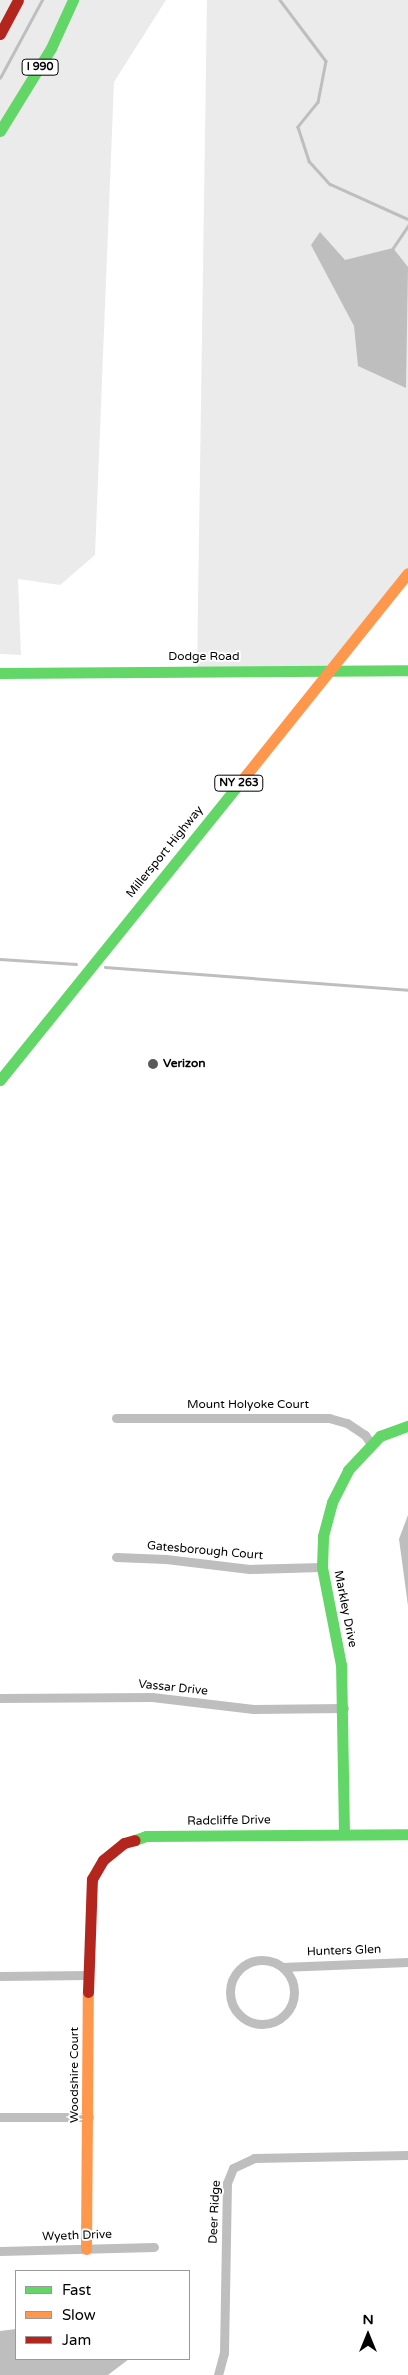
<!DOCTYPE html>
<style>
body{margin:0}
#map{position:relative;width:408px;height:2375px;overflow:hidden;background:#fff;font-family:"Varela Round",sans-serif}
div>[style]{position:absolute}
.green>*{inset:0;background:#ebebeb}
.water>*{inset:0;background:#bebebe}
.stream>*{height:2.5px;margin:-1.25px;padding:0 1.25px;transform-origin:1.25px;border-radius:1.25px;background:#bebebe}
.street>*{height:9px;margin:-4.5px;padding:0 4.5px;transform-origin:4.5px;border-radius:4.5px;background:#bebebe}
.street>.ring{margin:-4.5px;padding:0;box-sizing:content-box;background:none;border:9px solid #bebebe;border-radius:50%}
.fast>*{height:11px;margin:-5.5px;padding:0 5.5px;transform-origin:5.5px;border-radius:5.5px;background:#63d668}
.slow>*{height:11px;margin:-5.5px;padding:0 5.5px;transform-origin:5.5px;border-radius:5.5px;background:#ff974d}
.jam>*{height:11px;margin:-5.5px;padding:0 5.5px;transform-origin:5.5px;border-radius:5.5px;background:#b3261e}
.dots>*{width:14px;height:14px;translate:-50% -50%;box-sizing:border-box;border:2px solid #fff;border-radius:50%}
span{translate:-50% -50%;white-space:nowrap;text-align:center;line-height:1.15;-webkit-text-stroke:4px #fff;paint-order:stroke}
.shield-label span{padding:1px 4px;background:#fff;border:1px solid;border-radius:4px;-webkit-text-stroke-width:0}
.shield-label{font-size:11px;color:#000;font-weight:700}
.street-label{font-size:12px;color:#000}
.poi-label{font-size:12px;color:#000;font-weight:700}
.left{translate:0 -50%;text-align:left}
.legend{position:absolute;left:15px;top:2270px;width:175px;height:90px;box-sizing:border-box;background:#fff;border:1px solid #999;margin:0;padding:6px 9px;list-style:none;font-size:15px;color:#000}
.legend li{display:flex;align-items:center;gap:10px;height:25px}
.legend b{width:25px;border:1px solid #999}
.north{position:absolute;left:343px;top:2310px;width:50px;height:50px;-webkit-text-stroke:4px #fff;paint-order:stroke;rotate:0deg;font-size:14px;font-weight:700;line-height:20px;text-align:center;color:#000}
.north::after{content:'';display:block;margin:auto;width:18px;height:22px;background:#000;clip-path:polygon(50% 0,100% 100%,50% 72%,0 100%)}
</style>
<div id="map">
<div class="green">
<i style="clip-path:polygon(0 0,166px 0,114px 82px,95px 555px,60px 585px,18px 579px,21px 655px,0 654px)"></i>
<i style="clip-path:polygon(207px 0,408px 0,408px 574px,331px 670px,197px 671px)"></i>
</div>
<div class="water">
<i style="clip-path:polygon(320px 232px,345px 260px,393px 248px,408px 267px,406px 388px,358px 366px,354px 326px,311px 245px)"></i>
<i style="clip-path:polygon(408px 1515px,408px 1606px,399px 1539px)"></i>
<i style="clip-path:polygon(16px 2329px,16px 2359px,129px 2359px,108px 2375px,0 2375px,0 2331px)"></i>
</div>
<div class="stream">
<i style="left:280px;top:0;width:76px;rotate:53deg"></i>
<i style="left:326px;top:61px;width:42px;rotate:101deg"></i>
<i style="left:318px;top:102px;width:32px;rotate:129deg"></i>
<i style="left:298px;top:127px;width:36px;rotate:72deg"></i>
<i style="left:309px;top:161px;width:31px;rotate:48deg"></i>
<i style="left:330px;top:184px;width:85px;rotate:24.2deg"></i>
<i style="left:0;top:78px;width:89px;rotate:-61.7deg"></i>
<i style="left:393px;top:248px;width:27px;rotate:-56deg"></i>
<i style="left:0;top:959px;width:76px;rotate:3.8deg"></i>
<i style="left:105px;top:967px;width:304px;rotate:4.3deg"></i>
</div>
<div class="street">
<i style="left:116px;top:1418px;width:213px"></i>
<i style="left:329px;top:1418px;width:19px;rotate:16deg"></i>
<i style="left:347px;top:1423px;width:22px;rotate:34deg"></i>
<i style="left:365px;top:1435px;width:11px;rotate:56deg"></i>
<i style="left:116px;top:1557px;width:50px;rotate:2.3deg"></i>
<i style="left:166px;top:1559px;width:84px;rotate:6.9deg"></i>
<i style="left:249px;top:1569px;width:73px;rotate:-1.6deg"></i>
<i style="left:0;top:1698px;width:152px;rotate:-0.4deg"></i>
<i style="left:152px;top:1697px;width:102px;rotate:6.8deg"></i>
<i style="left:253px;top:1709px;width:91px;rotate:-0.6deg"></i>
<i class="ring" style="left:230px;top:1960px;width:55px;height:55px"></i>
<i style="left:282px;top:1967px;width:126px;rotate:-2.3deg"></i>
<i style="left:0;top:1976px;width:89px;rotate:-0.6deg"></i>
<i style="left:0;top:2117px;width:89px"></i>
<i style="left:0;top:2251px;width:154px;rotate:-1.5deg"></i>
<i style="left:218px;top:2375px;width:23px;rotate:-75deg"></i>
<i style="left:224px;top:2353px;width:170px;rotate:-89deg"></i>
<i style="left:227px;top:2183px;width:16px;rotate:-68deg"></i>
<i style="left:233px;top:2168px;width:23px;rotate:-25deg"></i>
<i style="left:254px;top:2158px;width:154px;rotate:-1.1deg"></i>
</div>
<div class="fast">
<i style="left:0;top:131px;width:97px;rotate:-58.4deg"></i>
<i style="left:51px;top:48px;width:53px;rotate:-65.4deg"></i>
<i style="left:0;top:673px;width:408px;rotate:-0.4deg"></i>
<i style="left:0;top:1080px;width:385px;rotate:-51.1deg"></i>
<i style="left:344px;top:1833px;width:168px;rotate:-91deg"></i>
<i style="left:341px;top:1665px;width:100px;rotate:-101deg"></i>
<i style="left:322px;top:1567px;width:31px;rotate:-88deg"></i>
<i style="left:323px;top:1536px;width:35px;rotate:-75deg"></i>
<i style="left:332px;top:1502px;width:36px;rotate:-63deg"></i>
<i style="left:348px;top:1470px;width:47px;rotate:-46.7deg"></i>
<i style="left:380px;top:1436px;width:30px;rotate:-20deg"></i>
<i style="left:135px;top:1840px;width:12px;rotate:-20deg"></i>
<i style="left:146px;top:1836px;width:262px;rotate:-0.4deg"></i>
</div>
<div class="slow">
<i style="left:242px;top:780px;width:265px;rotate:-51.3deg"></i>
<i style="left:86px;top:2249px;width:257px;rotate:-89.6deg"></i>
</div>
<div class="jam">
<i style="left:0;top:34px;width:38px;rotate:-62deg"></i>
<i style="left:88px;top:1992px;width:113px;rotate:-88deg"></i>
<i style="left:92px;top:1879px;width:22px;rotate:-60deg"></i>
<i style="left:103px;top:1860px;width:27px;rotate:-39deg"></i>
<i style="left:124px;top:1843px;width:11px;rotate:-15deg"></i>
</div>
<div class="dots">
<i style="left:153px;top:1064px;background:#595959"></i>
</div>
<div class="shield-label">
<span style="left:40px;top:67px">I 990</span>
<span style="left:239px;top:783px">NY 263</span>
</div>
<div class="street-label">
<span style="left:204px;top:657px">Dodge Road</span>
<span style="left:165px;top:852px;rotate:-51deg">Millersport Highway</span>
<span style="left:248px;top:1405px">Mount Holyoke Court</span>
<span style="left:205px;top:1551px;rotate:5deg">Gatesborough Court</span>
<span style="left:345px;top:1609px;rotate:79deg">Markley Drive</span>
<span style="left:173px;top:1688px;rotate:6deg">Vassar Drive</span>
<span style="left:229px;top:1821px;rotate:-1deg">Radcliffe Drive</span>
<span style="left:344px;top:1951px;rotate:-2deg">Hunters Glen</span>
<span style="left:75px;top:2075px;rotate:-90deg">Woodshire Court</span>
<span style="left:215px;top:2212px;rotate:-87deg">Deer Ridge</span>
<span style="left:77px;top:2236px;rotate:-2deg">Wyeth Drive</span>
</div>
<div class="poi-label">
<span class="left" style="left:163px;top:1064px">Verizon</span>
</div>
<ul class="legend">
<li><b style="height:6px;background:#63d668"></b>Fast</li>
<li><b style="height:6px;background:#ff974d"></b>Slow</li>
<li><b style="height:6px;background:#b3261e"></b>Jam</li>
</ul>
<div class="north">N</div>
</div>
